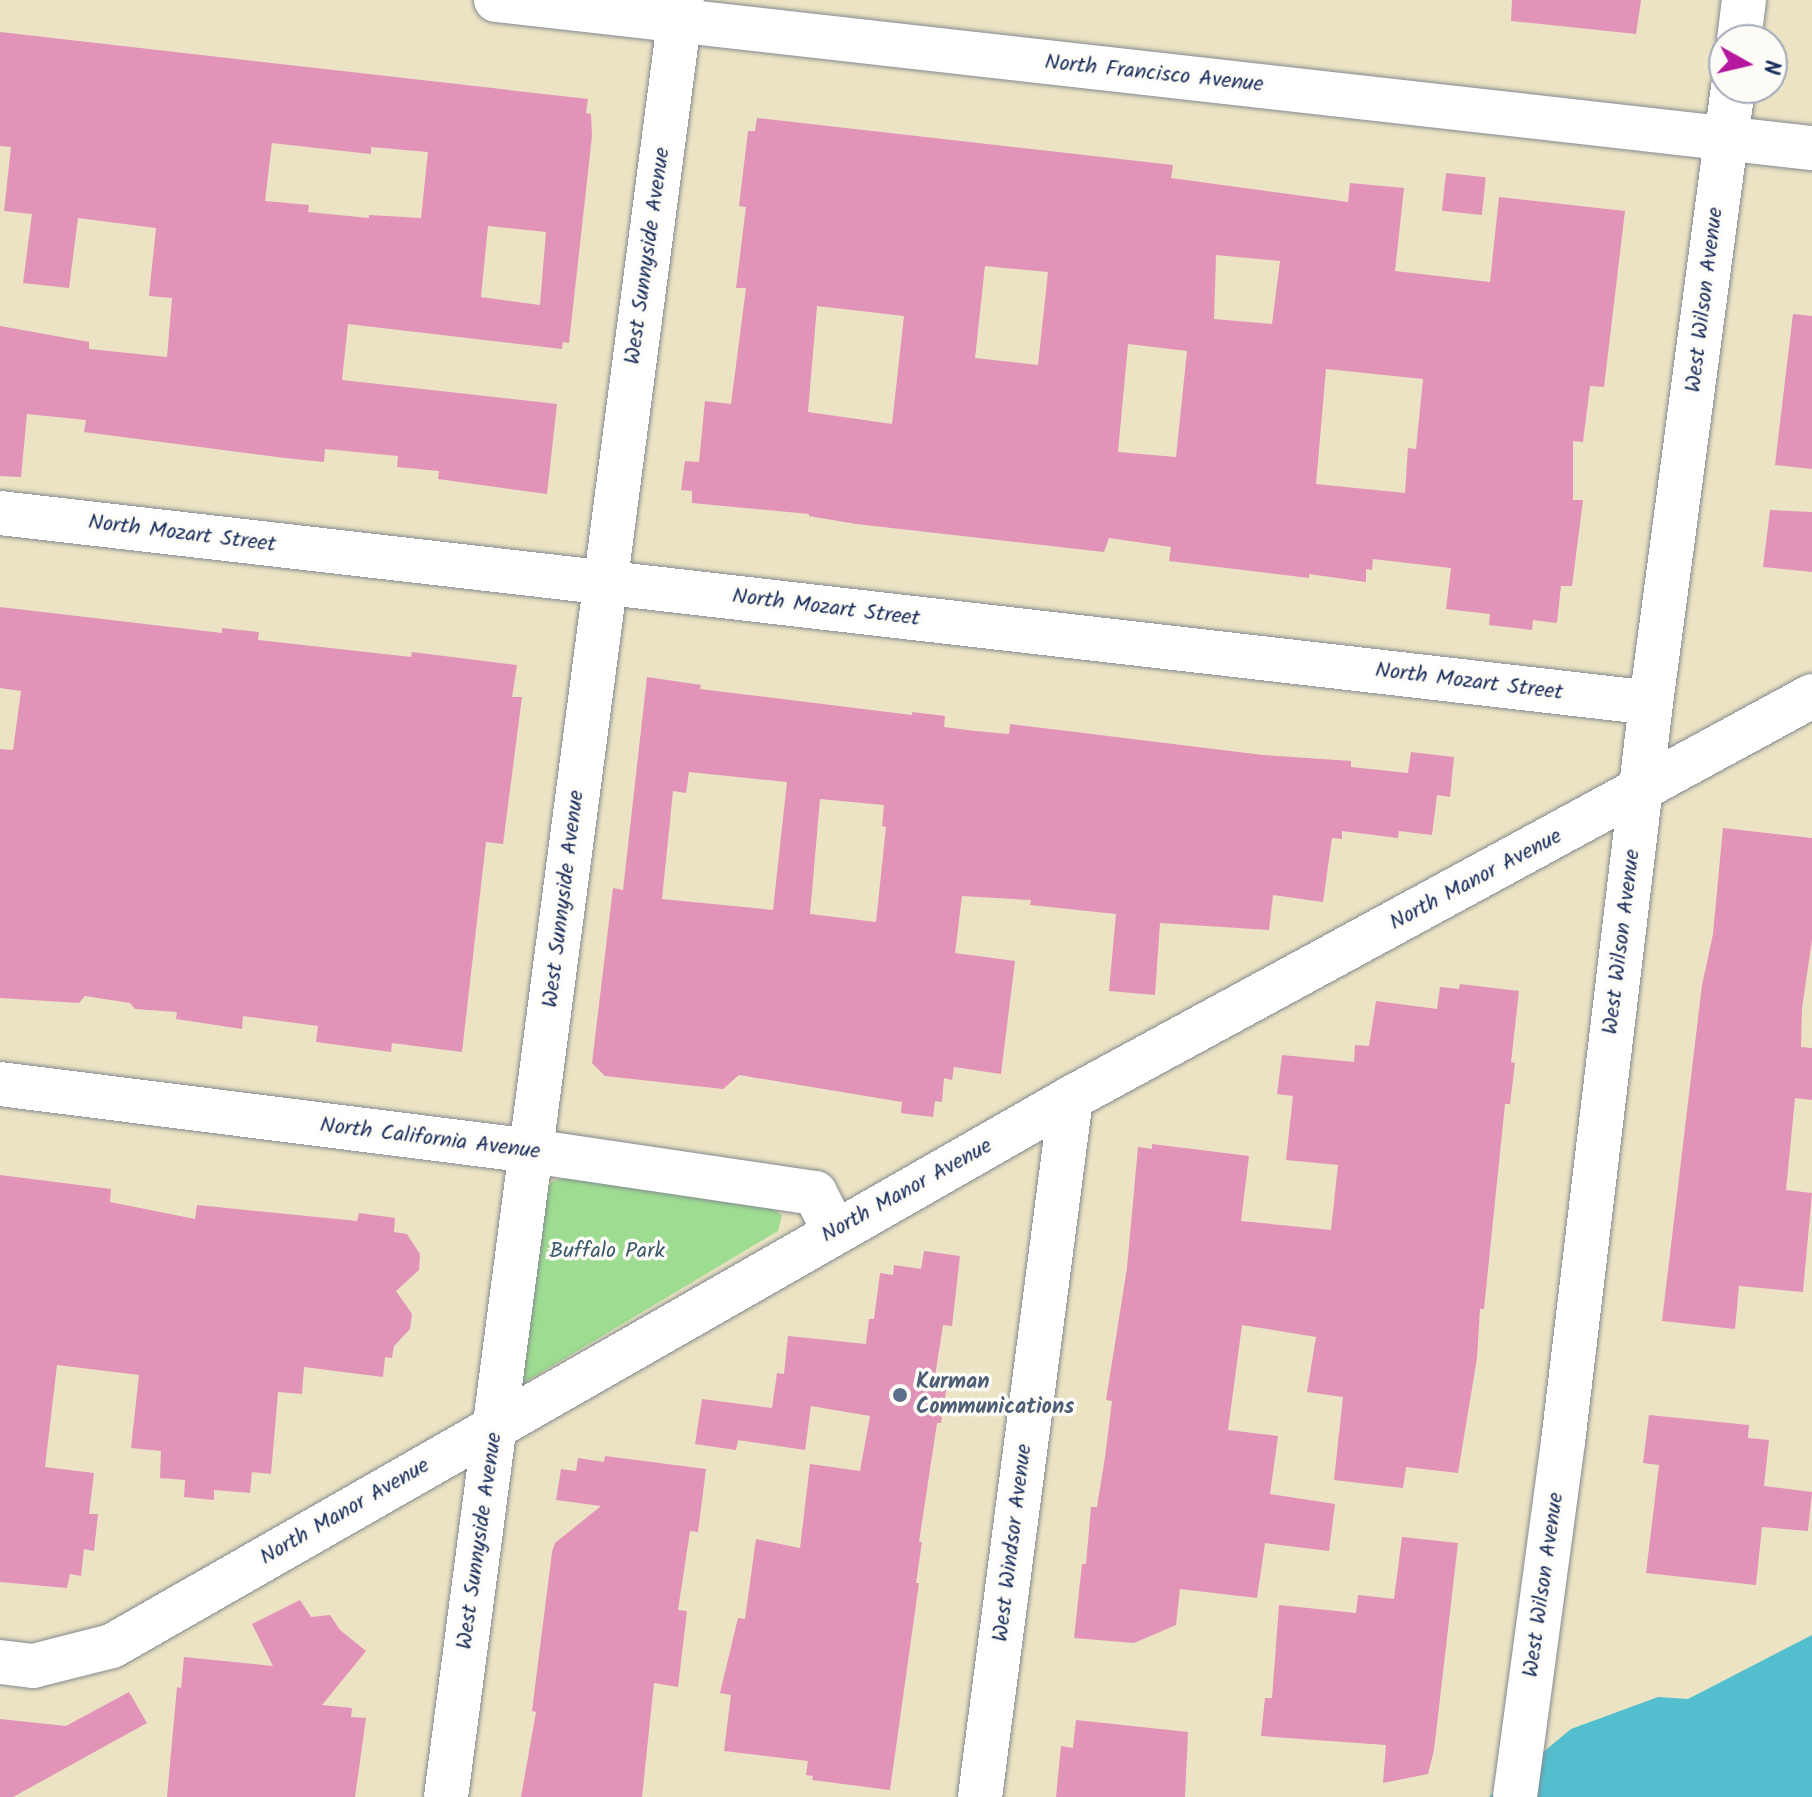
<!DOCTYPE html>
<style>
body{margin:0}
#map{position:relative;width:1812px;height:1797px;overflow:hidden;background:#ebe3c3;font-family:Kalam,sans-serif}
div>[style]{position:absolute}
.green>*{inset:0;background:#9edc91}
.water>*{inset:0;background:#53bfce}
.building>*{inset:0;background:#e194b8;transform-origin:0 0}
.roads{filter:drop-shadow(0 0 2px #838990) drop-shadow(0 0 2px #838990)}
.minor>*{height:44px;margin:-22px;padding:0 22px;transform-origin:22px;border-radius:22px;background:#fff}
.dots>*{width:22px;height:22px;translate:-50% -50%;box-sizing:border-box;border:4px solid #fdfcf7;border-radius:50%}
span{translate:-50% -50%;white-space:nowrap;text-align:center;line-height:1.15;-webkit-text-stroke:7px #fdfcf7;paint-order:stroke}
.street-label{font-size:22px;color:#1b2f5e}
.park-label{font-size:22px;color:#3c5a6b}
.service-label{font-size:22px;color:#4e5e75;font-weight:700}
.left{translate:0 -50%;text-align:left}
.north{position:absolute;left:1708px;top:24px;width:80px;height:80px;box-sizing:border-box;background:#fdfcf7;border:2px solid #a3aaba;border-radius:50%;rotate:98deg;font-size:22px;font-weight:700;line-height:32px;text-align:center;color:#1b2f5e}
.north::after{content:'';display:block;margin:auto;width:28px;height:36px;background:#b5179e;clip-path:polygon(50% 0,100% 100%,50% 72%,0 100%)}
</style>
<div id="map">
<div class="green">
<i style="clip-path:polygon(574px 1176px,767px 1205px,782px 1215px,778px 1231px,522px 1384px,542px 1194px,553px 1181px)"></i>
</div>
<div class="water">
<i style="clip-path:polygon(1812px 1635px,1812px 1797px,1489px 1797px,1571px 1729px,1658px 1697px,1688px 1699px)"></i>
</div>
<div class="building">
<i style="clip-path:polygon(1512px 0,1641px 0,1636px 34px,1511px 21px)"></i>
<i style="clip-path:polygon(evenodd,0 32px,588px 99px,586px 113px,591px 114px,592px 136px,569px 343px,563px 342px,562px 349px,348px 324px,342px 380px,557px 404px,547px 494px,438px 479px,439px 471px,397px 467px,398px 456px,325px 449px,324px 462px,285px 458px,84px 432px,86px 420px,27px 414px,21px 477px,0 476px,0 326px,89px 342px,89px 349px,167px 357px,172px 298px,149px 296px,156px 228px,78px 218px,69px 288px,23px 283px,32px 214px,4px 211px,11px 147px,0 146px,0 32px,272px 143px,371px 154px,371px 147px,428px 152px,421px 218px,369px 215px,369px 218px,308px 212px,309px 205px,265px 201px,272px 143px,0 32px,488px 226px,546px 232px,540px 305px,481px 297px,488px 226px)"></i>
<i style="clip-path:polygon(evenodd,757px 118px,1173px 165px,1171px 178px,1348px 202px,1350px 183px,1404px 188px,1395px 271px,1490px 282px,1499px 197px,1625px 211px,1604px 387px,1590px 386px,1583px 442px,1573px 441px,1573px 500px,1583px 500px,1572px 586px,1561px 586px,1557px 623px,1533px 620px,1532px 630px,1489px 625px,1490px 614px,1446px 609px,1451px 568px,1373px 559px,1372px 570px,1366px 569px,1366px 582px,1309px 574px,1309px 578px,1169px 561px,1171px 547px,1109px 538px,1104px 552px,856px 524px,809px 516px,809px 514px,692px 503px,692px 491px,681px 490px,685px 461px,699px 462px,705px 401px,731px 404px,746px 288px,736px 288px,746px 207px,739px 206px,748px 131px,755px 131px,757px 118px,1216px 255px,1280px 261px,1272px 324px,1214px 319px,1216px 255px,757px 118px,985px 266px,1048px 272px,1038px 365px,975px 358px,985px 266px,757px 118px,817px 306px,904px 316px,892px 424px,808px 412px,817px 306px,757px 118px,1128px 344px,1187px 351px,1176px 457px,1118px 452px,1128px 344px,757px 118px,1326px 369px,1423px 379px,1416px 449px,1408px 448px,1405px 493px,1316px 484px,1326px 369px)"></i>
<i style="left:1446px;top:173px;width:40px;height:38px;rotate:6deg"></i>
<i style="clip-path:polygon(1793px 314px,1812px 316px,1812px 469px,1775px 465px)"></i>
<i style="clip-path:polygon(1770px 510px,1812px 512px,1812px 572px,1763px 567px)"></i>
<i style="clip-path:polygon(0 607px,222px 633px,222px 628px,259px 632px,258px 640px,411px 657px,412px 652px,517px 665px,512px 697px,522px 697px,503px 844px,486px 842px,462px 1052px,392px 1043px,391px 1052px,316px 1042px,318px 1026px,243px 1016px,242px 1029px,176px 1019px,177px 1012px,135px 1009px,130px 1003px,85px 996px,79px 1003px,0 998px,0 749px,13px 750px,21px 691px,0 688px)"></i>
<i style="clip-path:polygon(evenodd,647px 677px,701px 685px,700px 689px,912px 715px,912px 712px,945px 716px,944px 727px,975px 731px,1009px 734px,1010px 724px,1263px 755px,1351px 761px,1351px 767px,1408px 773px,1411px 752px,1454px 757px,1450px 797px,1437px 795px,1432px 835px,1399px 831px,1398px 838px,1342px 831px,1342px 839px,1332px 838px,1323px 902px,1273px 895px,1269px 930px,1160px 923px,1155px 995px,1109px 991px,1116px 914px,1030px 905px,1031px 900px,962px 896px,955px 953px,1015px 961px,1001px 1074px,954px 1067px,952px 1080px,944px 1078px,942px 1102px,935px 1101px,933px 1117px,901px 1113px,902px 1102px,739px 1075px,723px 1089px,605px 1076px,592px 1063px,613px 888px,623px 890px,647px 677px,689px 772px,787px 782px,773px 910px,662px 899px,673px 791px,686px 793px,689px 772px,647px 677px,820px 799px,884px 805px,882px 826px,886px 827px,876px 922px,810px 914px,820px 799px)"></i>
<i style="clip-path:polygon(1723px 828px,1812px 838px,1812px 940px,1802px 1008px,1801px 1047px,1812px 1048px,1812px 1100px,1795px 1098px,1786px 1190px,1812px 1193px,1803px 1292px,1739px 1286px,1735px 1329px,1662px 1321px,1702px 985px,1713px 934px)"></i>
<i style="clip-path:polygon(1460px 984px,1519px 991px,1511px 1062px,1515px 1063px,1510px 1104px,1505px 1104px,1484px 1309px,1480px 1309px,1477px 1358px,1458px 1473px,1406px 1467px,1403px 1488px,1334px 1480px,1343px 1397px,1307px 1392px,1316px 1337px,1242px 1325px,1228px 1430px,1278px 1436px,1270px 1494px,1335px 1504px,1329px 1551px,1265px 1543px,1257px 1598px,1180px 1589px,1176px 1625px,1134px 1643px,1074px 1638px,1082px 1564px,1086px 1564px,1091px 1507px,1097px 1507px,1105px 1457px,1112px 1401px,1106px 1400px,1127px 1268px,1138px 1147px,1152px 1149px,1152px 1144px,1249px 1156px,1241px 1221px,1331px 1230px,1338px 1165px,1286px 1160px,1293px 1096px,1277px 1094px,1282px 1055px,1354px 1062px,1355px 1045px,1369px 1046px,1376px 1001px,1437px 1009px,1440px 987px,1459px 989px)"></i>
<i style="clip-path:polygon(0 1175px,111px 1189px,110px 1202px,195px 1219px,197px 1205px,357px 1221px,359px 1213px,395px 1218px,394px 1232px,407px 1234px,420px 1254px,419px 1270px,396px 1291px,412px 1314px,410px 1329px,394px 1346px,392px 1358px,385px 1357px,383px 1377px,304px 1367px,302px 1394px,278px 1392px,271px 1474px,252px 1472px,250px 1493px,214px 1490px,214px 1500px,184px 1497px,185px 1480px,160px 1478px,161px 1451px,131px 1448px,139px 1375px,57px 1365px,45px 1467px,94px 1473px,89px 1514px,98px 1514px,94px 1551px,84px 1549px,81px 1576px,70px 1574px,67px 1588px,0 1582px)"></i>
<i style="clip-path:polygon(924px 1251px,960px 1256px,952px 1326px,943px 1325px,934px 1383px,947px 1385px,941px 1423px,937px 1423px,919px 1542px,922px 1542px,916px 1583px,919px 1583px,890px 1790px,812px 1780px,813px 1776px,806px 1775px,808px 1761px,724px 1751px,731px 1695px,720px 1693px,738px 1618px,745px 1619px,756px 1539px,800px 1548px,810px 1464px,860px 1471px,870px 1416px,811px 1406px,805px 1450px,738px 1440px,736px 1450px,695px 1444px,702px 1399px,772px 1408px,777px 1373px,784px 1374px,788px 1336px,866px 1344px,869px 1319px,874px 1319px,880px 1273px,893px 1275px,894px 1265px,921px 1269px)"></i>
<i style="clip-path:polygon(1649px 1415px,1749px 1425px,1748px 1438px,1769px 1440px,1764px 1486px,1812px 1492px,1808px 1531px,1762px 1527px,1756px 1585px,1646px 1573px,1659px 1465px,1643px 1463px)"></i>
<i style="clip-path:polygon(605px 1456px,706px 1469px,698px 1532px,690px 1531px,678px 1610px,687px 1611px,678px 1687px,654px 1683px,642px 1797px,521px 1797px,536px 1712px,532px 1711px,552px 1552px,555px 1543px,601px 1506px,556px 1500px,561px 1469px,576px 1471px,578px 1458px,604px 1462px)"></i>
<i style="clip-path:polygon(1402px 1537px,1458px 1543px,1434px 1750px,1428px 1774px,1383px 1783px,1386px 1745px,1261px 1736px,1265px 1698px,1272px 1698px,1279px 1605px,1356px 1613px,1358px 1595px,1394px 1599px)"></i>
<i style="clip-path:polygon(300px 1600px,311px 1617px,330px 1615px,340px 1630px,366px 1651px,322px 1705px,352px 1708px,351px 1717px,366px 1718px,355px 1797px,167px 1797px,177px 1687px,181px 1688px,184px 1657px,273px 1666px,252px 1624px)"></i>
<i style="clip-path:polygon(129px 1692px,147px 1723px,13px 1797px,0 1797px,0 1719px,66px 1726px)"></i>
<i style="clip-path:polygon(1076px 1720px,1188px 1732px,1185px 1797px,1056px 1797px,1061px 1746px,1073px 1748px)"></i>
</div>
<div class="roads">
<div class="minor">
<i style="left:496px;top:0;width:1324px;rotate:6.42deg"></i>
<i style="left:1739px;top:40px;width:40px;rotate:-82.9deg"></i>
<i style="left:0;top:513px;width:1662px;rotate:6.56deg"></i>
<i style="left:0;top:1084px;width:535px;rotate:7.19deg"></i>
<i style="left:531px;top:1151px;width:287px;rotate:8.4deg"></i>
<i style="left:815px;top:1193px;width:44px;rotate:62.9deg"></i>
<i style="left:0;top:1662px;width:33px;rotate:7deg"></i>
<i style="left:33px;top:1666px;width:81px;rotate:-14.2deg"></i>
<i style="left:112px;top:1646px;width:1105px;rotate:-29.74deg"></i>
<i style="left:1071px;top:1098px;width:843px;rotate:-28.48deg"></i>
<i style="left:446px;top:1797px;width:1812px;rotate:-82.52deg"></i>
<i style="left:980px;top:1797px;width:705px;rotate:-82.58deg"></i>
<i style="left:1515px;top:1797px;width:358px;rotate:-82.3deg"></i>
<i style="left:1563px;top:1442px;width:744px;rotate:-83.21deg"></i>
<i style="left:1651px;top:703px;width:620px;rotate:-82.41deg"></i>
</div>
</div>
<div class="dots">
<i style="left:900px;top:1395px;background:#5c6f8a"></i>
</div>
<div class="street-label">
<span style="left:1154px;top:74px;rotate:6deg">North Francisco Avenue</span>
<span style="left:648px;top:256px;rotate:-82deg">West Sunnyside Avenue</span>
<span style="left:1705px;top:300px;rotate:-83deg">West Wilson Avenue</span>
<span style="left:182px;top:534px;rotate:7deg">North Mozart Street</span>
<span style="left:826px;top:608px;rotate:7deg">North Mozart Street</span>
<span style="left:1469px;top:682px;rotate:7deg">North Mozart Street</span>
<span style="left:1476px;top:880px;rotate:-28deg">North Manor Avenue</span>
<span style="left:564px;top:899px;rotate:-83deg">West Sunnyside Avenue</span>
<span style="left:1622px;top:942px;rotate:-83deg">West Wilson Avenue</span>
<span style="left:430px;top:1139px;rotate:7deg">North California Avenue</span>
<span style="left:907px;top:1191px;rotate:-29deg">North Manor Avenue</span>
<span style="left:345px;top:1512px;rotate:-30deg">North Manor Avenue</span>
<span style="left:480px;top:1541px;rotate:-82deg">West Sunnyside Avenue</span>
<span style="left:1013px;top:1543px;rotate:-83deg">West Windsor Avenue</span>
<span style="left:1544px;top:1585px;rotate:-82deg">West Wilson Avenue</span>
</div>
<div class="park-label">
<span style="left:607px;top:1252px">Buffalo Park</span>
</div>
<div class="service-label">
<span class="left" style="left:916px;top:1395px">Kurman<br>Communications</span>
</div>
<div class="north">N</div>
</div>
